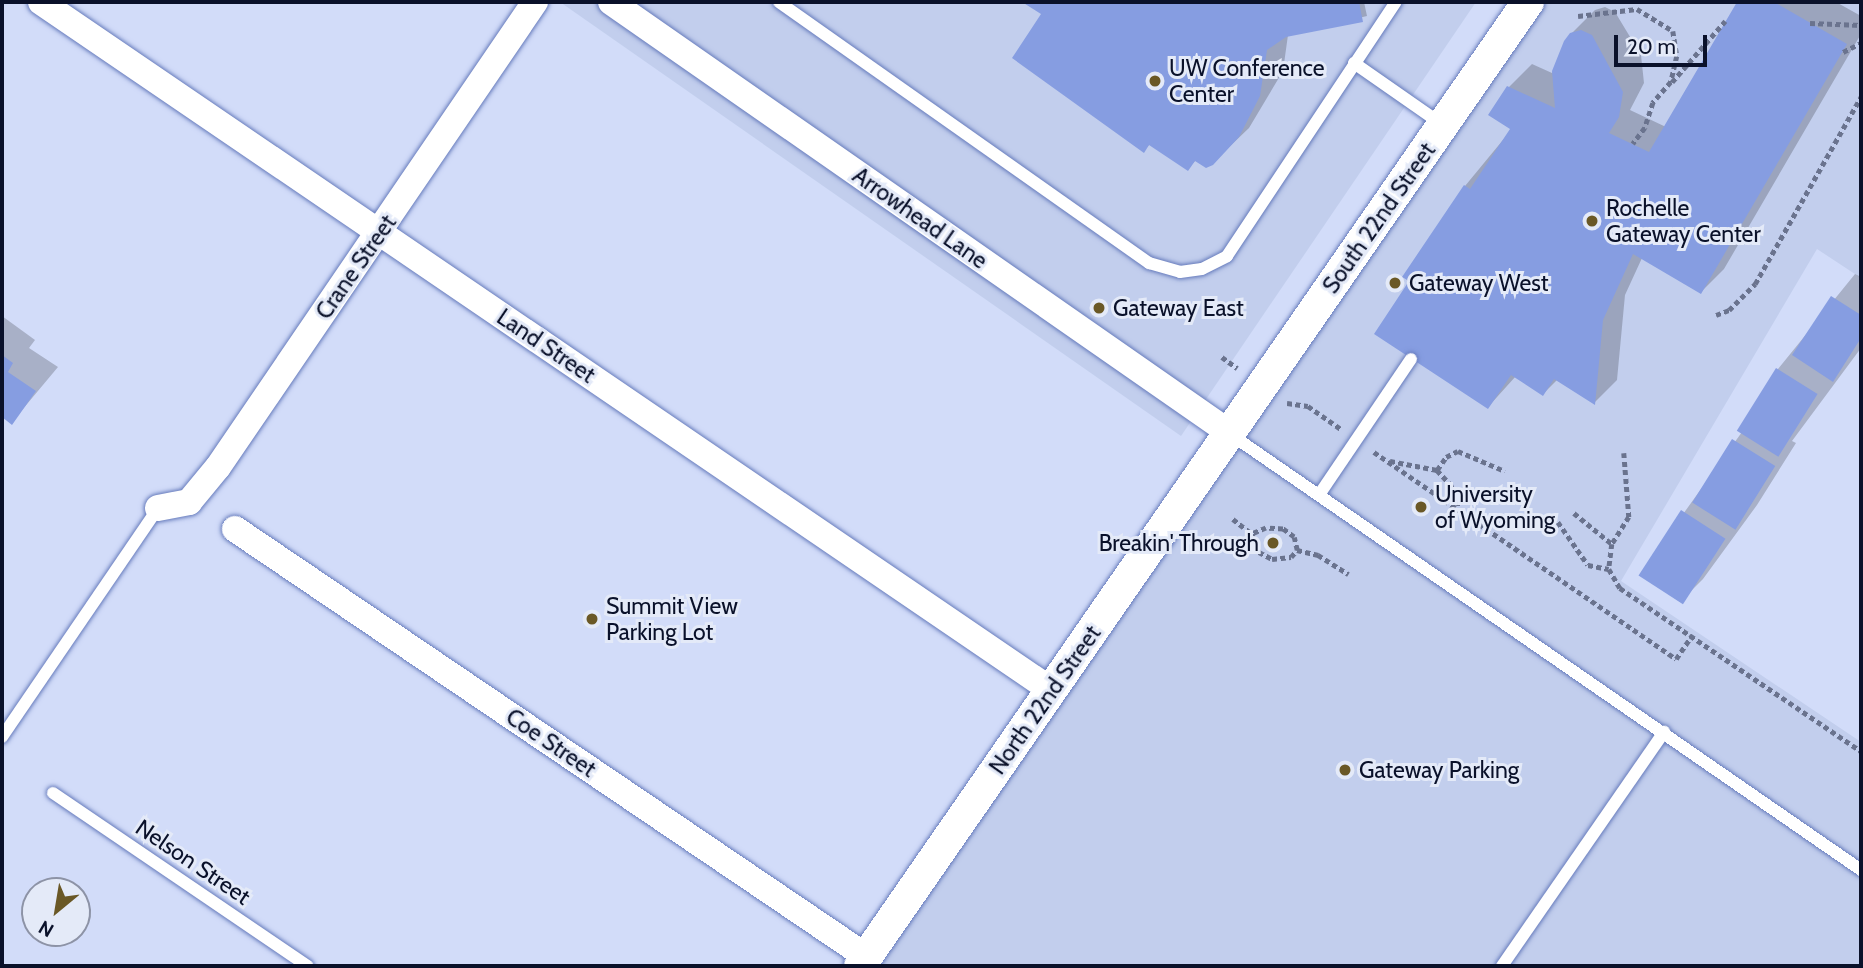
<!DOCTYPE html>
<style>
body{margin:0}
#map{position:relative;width:1863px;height:968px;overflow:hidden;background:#d2dcf9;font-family:Cabin,sans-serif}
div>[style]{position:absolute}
.built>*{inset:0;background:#c2ceed}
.shadow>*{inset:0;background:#0003}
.building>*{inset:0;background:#869de1;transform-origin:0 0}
.path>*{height:4.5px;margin-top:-2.25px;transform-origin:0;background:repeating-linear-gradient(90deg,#6a738e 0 5px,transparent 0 8.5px)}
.roads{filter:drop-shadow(0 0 2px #667bbc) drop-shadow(0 0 2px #667bbc)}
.service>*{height:12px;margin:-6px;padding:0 6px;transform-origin:6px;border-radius:6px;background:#fff}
.minor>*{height:26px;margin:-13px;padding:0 13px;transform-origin:13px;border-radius:13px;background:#fff}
.tertiary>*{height:32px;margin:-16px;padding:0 16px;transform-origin:16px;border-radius:16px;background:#fff}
.dots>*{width:19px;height:19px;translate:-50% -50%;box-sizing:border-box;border:4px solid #e4eaf8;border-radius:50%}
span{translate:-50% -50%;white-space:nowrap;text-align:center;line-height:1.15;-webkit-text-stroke:6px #e4eaf8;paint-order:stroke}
.poi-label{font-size:23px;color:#0a112a}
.left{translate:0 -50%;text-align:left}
.right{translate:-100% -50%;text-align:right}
.street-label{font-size:23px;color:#0a112a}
.frame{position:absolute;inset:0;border:4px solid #0a112a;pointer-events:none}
.north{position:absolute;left:21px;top:877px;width:70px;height:70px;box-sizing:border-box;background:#e4eaf8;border:2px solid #8d93a6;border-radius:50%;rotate:210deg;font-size:19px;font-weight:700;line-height:28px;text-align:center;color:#0a112a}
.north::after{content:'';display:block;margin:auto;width:24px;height:32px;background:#6a5826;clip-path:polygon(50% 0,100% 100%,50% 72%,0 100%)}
.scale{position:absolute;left:1614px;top:35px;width:93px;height:32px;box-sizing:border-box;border:4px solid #0a112a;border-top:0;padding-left:9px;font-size:21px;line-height:24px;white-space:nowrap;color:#0a112a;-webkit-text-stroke:5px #e4eaf8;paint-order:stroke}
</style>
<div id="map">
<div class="built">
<i style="clip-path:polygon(560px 2px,1476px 2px,1181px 436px)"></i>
<i style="clip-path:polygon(1529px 2px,1861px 2px,1861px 278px,1817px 249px,1621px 581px,1861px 742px,1861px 966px,860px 966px)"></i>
</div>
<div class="shadow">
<i style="clip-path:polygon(1025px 2px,1364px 2px,1367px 16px,1288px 35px,1283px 71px,1249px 128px,1225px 151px,1196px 160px,1187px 169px,1150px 144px,1143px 151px,1044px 14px)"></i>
<i style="clip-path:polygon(1739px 2px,1836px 2px,1861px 16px,1861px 34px,1724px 269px,1701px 292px,1642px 258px,1625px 295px,1617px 380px,1594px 403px,1558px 379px,1543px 394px,1516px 376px,1488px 407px,1405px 277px,1465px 186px,1512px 129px,1509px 87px,1532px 64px,1552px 73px,1571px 34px,1595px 10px,1605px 7px,1615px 12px,1641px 55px,1644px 83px,1630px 110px,1666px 127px)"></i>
<i style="clip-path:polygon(1855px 274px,1861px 277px,1861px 348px,1792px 441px,1796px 443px,1757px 505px,1703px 579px,1680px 602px,1640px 574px,1742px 432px,1778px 369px)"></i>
<i style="clip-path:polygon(2px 316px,35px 340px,29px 348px,58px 367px,12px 422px,2px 415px)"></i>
</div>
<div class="building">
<i style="clip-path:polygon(1022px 2px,1359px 2px,1363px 22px,1286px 37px,1267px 50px,1260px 96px,1239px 137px,1213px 165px,1206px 168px,1195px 161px,1188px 171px,1149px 145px,1144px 153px,1012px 58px,1041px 14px)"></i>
<i style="clip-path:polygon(1737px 2px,1774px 2px,1847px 44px,1701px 294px,1633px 254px,1603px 320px,1595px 405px,1554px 379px,1543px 396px,1511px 375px,1488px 409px,1374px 334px,1409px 281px,1402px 277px,1464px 185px,1470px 189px,1510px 129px,1488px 115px,1507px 86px,1555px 108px,1552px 71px,1564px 41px,1570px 33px,1581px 30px,1592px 35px,1623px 92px,1619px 117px,1609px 133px,1649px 152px)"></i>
<i style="clip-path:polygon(1831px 296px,1861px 315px,1861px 338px,1833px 382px,1792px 355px)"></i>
<i style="clip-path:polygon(2px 355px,13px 363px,8px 372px,36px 391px,12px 425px,2px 417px)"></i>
<i style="left:1776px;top:368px;width:49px;height:74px;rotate:32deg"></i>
<i style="left:1732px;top:439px;width:51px;height:75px;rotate:32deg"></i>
<i style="left:1681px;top:510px;width:53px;height:78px;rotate:33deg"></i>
</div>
<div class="path">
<i style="left:1578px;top:16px;width:59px;rotate:-6.8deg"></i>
<i style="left:1637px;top:9px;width:42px;rotate:31.4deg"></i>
<i style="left:1673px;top:31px;width:25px;rotate:81deg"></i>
<i style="left:1677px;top:56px;width:27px;rotate:103deg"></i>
<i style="left:1671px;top:82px;width:28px;rotate:131deg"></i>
<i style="left:1653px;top:103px;width:26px;rotate:108deg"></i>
<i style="left:1645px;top:128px;width:20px;rotate:127deg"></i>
<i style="left:1810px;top:23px;width:51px;rotate:2.2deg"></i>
<i style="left:1843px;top:52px;width:20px;rotate:-27deg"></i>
<i style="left:1672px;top:82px;width:81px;rotate:-49deg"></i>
<i style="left:1716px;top:315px;width:14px;rotate:-21deg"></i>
<i style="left:1729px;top:310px;width:37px;rotate:-45deg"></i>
<i style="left:1755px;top:284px;width:215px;rotate:-60.5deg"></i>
<i style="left:1222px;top:357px;width:19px;rotate:36deg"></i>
<i style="left:1287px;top:403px;width:21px;rotate:8deg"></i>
<i style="left:1308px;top:406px;width:40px;rotate:34.9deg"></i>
<i style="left:1374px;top:452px;width:366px;rotate:34.4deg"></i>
<i style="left:1676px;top:659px;width:29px;rotate:-56deg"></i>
<i style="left:1624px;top:453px;width:64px;rotate:85.5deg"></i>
<i style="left:1629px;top:517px;width:32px;rotate:122deg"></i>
<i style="left:1612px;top:544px;width:25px;rotate:97deg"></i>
<i style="left:1609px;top:569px;width:22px;rotate:60deg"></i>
<i style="left:1620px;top:588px;width:291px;rotate:34.1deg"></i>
<i style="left:1390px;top:461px;width:48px;rotate:10.8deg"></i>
<i style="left:1437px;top:470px;width:21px;rotate:47deg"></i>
<i style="left:1451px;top:485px;width:29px;rotate:68deg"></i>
<i style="left:1437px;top:470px;width:16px;rotate:-55deg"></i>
<i style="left:1446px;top:457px;width:13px;rotate:-27deg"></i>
<i style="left:1458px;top:451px;width:51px;rotate:23.1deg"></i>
<i style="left:1574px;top:513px;width:49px;rotate:39.2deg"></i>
<i style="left:1233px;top:519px;width:24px;rotate:38deg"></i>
<i style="left:1252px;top:534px;width:19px;rotate:69deg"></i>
<i style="left:1259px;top:552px;width:15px;rotate:28deg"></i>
<i style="left:1272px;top:559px;width:19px;rotate:-6deg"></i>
<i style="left:1291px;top:557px;width:9px;rotate:-49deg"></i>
<i style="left:1297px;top:550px;width:13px;rotate:-103deg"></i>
<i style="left:1294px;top:537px;width:14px;rotate:-144deg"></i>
<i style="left:1283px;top:529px;width:17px;rotate:-177deg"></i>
<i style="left:1266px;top:528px;width:15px;rotate:157deg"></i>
<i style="left:1558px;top:522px;width:52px;rotate:55.1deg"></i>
<i style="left:1588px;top:565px;width:21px;rotate:11deg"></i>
<i style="left:1297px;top:550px;width:22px;rotate:13deg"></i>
<i style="left:1318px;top:555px;width:36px;rotate:32deg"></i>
</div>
<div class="roads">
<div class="service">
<i style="left:779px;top:2px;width:453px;rotate:35.2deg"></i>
<i style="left:1149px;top:263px;width:32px;rotate:16deg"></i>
<i style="left:1180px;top:272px;width:22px;rotate:-8deg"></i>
<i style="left:1202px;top:269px;width:28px;rotate:-27deg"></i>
<i style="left:1227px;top:256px;width:305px;rotate:-56.4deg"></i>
<i style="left:1354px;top:63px;width:108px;rotate:34.9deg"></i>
<i style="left:1230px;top:434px;width:767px;rotate:34.64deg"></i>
<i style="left:1319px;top:495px;width:164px;rotate:-55.9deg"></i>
<i style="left:2px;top:737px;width:277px;rotate:-55.7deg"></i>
<i style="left:53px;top:793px;width:308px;rotate:34.2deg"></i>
<i style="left:1502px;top:966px;width:285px;rotate:-55.3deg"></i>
</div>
<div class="minor">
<i style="left:41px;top:2px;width:1222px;rotate:34.26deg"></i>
<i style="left:611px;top:2px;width:754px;rotate:34.85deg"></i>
<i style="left:158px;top:508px;width:32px;rotate:-11deg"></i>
<i style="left:189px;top:502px;width:45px;rotate:-50.4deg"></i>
<i style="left:218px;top:467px;width:563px;rotate:-55.72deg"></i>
<i style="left:235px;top:529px;width:763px;rotate:34.11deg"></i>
</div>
<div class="tertiary">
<i style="left:860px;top:966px;width:1173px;rotate:-55.28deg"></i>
</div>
</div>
<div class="dots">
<i style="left:1155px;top:81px;background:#6a5826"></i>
<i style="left:1592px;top:221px;background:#6a5826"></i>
<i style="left:1395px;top:283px;background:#6a5826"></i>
<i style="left:1099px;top:308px;background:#6a5826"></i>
<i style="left:1421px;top:507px;background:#6a5826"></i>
<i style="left:1273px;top:543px;background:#6a5826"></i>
<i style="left:592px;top:619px;background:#6a5826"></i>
<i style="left:1345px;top:770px;background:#6a5826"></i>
</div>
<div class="poi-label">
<span class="left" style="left:1169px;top:81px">UW Conference<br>Center</span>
<span class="left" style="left:1606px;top:221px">Rochelle<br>Gateway Center</span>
<span class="left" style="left:1409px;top:283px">Gateway West</span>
<span class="left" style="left:1113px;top:308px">Gateway East</span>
<span class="left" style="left:1435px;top:507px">University<br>of Wyoming</span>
<span class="right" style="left:1259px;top:543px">Breakin' Through</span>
<span class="left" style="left:606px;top:619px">Summit View<br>Parking Lot</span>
<span class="left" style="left:1359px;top:770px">Gateway Parking</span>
</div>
<div class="street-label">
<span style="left:920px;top:218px;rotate:35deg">Arrowhead Lane</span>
<span style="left:1379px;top:218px;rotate:-55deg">South 22nd Street</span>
<span style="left:356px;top:267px;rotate:-55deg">Crane Street</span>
<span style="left:546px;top:346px;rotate:34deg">Land Street</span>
<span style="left:1045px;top:700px;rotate:-55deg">North 22nd Street</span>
<span style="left:551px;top:743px;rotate:34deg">Coe Street</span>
<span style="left:193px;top:862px;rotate:34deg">Nelson Street</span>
</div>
<div class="frame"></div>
<div class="north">N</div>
<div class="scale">20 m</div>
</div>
